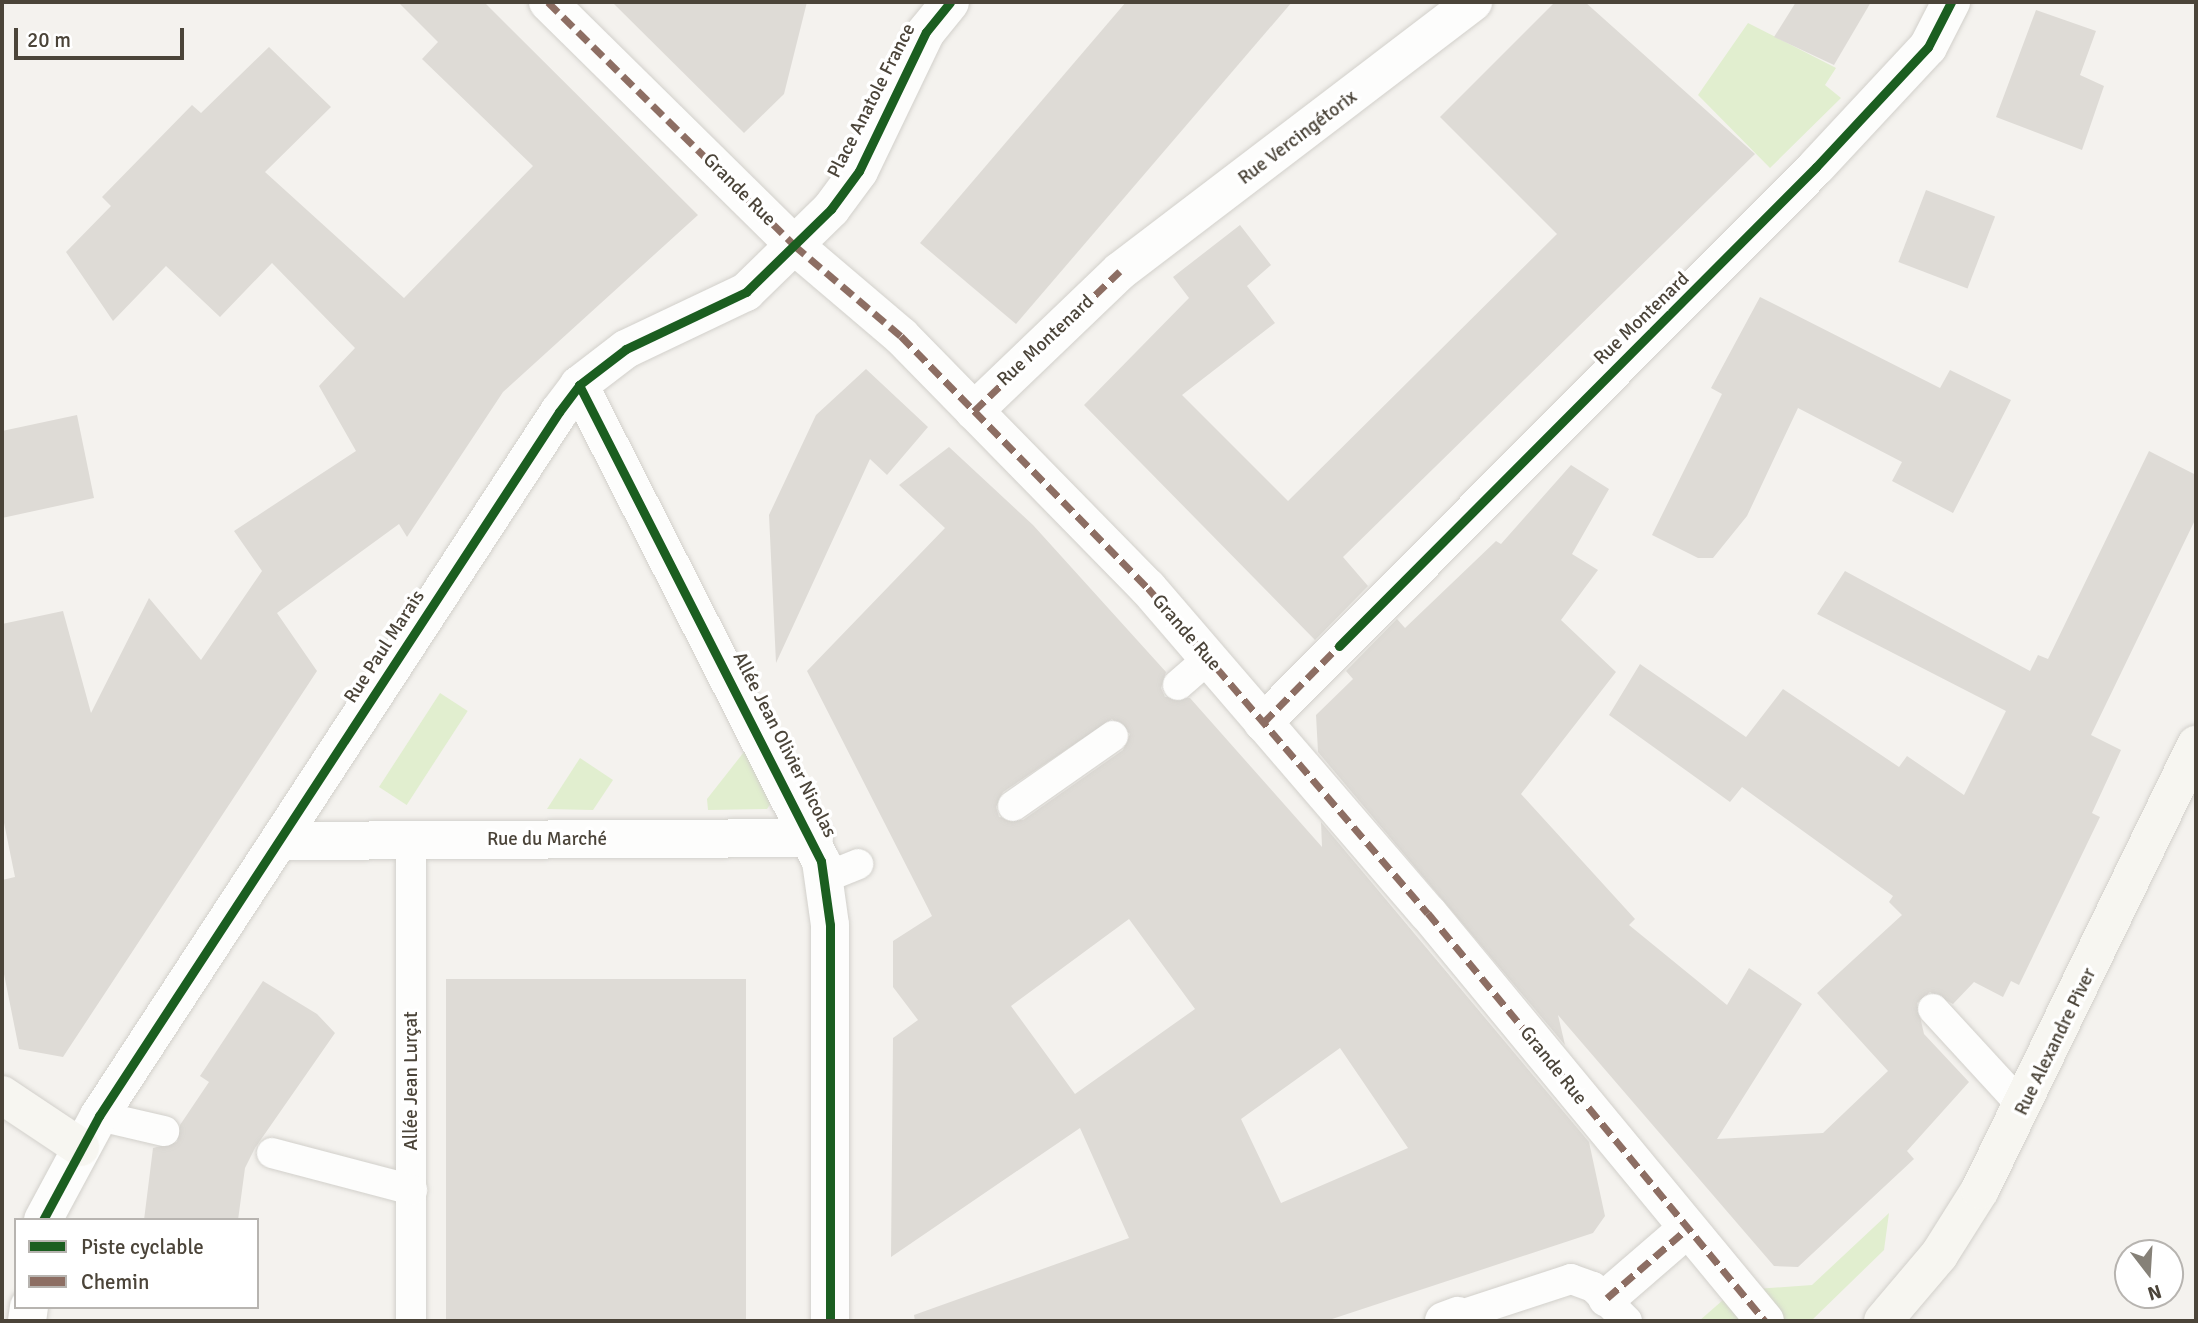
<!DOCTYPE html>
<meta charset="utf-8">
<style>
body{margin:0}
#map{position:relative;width:2198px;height:1323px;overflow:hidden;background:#f4f2ee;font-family:Signika,sans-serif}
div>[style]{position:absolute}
.green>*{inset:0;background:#e1eecf;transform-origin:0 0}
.building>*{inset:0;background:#dedbd6;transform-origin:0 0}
.roads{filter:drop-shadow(0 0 2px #d2d0cb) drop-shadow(0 0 2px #d2d0cb)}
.lane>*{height:30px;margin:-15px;padding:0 15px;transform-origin:15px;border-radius:15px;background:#fdfdfc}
.street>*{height:38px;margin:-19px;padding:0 19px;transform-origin:19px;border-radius:19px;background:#fdfdfc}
.secondary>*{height:38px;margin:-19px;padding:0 19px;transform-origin:19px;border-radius:19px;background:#f7f6f1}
.quiet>*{height:7px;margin-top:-3.5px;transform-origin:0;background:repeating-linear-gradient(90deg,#8d6e63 0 14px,transparent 0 21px)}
.cycleway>*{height:9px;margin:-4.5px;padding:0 4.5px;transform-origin:4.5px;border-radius:4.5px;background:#1b5e20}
span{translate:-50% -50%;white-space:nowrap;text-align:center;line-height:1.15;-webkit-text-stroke:7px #fff;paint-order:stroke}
.street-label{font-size:19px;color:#4b4439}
.frame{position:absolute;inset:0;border:4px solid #4b4439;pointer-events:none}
.legend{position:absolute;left:14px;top:1218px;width:245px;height:91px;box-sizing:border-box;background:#fff;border:2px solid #b7b4b0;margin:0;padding:9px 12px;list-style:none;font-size:21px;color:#4b4439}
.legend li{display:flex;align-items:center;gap:14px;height:35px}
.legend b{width:35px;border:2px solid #b7b4b0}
.north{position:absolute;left:2114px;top:1239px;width:70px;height:70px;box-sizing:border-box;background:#fff;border:2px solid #b7b4b0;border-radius:50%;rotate:163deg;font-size:19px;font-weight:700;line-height:28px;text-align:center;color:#4b4439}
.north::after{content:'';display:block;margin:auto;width:24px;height:32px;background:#868178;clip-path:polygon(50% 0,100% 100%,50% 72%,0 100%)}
.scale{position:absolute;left:14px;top:28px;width:170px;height:32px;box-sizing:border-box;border:4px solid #4b4439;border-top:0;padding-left:9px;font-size:21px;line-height:24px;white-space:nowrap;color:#4b4439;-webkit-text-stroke:5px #fff;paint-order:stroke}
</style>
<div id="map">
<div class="green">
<i style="clip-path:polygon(1748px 23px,1836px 68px,1825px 85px,1841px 98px,1770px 168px,1698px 95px)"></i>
<i style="left:440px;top:693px;width:33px;height:112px;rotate:33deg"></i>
<i style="clip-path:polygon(751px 743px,771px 803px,767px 809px,708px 810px,707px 799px)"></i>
<i style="clip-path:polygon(580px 758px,613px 780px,593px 810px,547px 809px)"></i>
<i style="clip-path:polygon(1889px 1213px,1884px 1250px,1811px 1321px,1785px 1321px,1756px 1289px,1812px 1285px)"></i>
<i style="clip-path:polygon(1723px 1300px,1742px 1321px,1699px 1321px)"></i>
</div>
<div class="building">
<i style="clip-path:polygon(398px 2px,484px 2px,698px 215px,503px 392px,407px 537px,399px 524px,277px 613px,317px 671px,63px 1057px,19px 1049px,2px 964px,2px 880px,15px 877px,2px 813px,2px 624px,63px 611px,91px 713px,149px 598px,201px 660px,262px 571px,234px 531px,356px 451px,319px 386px,355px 348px,272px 263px,220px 317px,166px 266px,113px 321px,66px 252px,111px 206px,102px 197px,192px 105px,201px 113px,269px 47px,331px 107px,265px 172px,404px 298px,533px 166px,422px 59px,438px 42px)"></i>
<i style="clip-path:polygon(612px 2px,807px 2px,784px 94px,744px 133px)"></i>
<i style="clip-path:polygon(1126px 2px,1292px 2px,1016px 324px,920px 243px)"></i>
<i style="clip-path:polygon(1555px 2px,1585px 2px,1755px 154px,1343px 557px,1368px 586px,1315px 640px,1084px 405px,1189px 298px,1173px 277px,1240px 225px,1271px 265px,1247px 286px,1275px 323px,1182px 395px,1288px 501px,1557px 234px,1440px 117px)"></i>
<i style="clip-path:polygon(1796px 2px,1871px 2px,1834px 65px,1774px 37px)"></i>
<i style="clip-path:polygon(2036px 10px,2096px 31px,2080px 75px,2104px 86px,2082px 150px,1996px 117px)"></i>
<i style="left:1926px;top:190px;width:74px;height:77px;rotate:21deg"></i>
<i style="clip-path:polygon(1760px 297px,1940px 388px,1950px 370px,2011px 400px,1953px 513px,1892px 481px,1902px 462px,1798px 408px,1747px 516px,1713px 558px,1698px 558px,1652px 535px,1722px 394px,1711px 388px)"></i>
<i style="clip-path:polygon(866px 369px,928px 427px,887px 475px,870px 459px,776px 663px,769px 515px,816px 415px)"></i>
<i style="clip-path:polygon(77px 415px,94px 498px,2px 518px,2px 431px)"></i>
<i style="clip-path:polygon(evenodd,949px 447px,1033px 525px,1166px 672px,1161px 688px,1165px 697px,1190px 698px,1322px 847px,1321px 822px,1589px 1142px,1605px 1216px,1593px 1233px,1326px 1321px,915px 1321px,914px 1315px,1129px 1238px,1080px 1128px,891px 1257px,893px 1038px,918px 1020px,893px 987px,893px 941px,932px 916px,807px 671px,945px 528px,899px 485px,949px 447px,1112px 719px,1130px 734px,1123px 750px,1023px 820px,999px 817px,996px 807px,1003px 792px,1112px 719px,949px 447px,1129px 919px,1195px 1009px,1075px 1094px,1011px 1006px,1129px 919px,949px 447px,1340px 1048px,1408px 1148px,1281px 1203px,1241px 1119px,1340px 1048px)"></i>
<i style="clip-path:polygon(2149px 451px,2196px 475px,2196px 518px,2091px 735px,2121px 750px,2092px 813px,2100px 817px,2019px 985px,2011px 981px,2003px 997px,1974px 982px,1953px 1004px,1930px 992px,1917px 1003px,1924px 1034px,1969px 1082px,1907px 1151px,1914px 1159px,1798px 1267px,1774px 1266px,1558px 1015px,1565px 1045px,1318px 752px,1316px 715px,1353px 679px,1346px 671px,1397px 619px,1405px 628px,1496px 541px,1501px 544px,1571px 465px,1609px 489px,1572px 554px,1598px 570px,1561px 620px,1616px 672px,1521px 794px,1635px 919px,1629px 925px,1727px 1005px,1749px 968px,1802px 1004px,1717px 1139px,1823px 1133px,1888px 1071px,1817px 993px,1902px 915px,1889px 902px,1893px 896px,1742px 787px,1730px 802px,1609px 715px,1640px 664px,1746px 737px,1783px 689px,1899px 767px,1907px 756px,1964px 795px,2006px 711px,1817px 614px,1845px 571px,2030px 671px,2038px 655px,2048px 659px)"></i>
<i style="left:446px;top:979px;width:300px;height:342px"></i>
<i style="clip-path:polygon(263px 981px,317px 1014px,335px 1033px,255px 1148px,245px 1168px,238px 1220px,144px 1220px,153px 1148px,177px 1142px,180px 1125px,209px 1082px,200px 1076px)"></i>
</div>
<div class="roads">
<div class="lane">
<i style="left:1178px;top:685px;width:40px;rotate:-41deg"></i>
<i style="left:1013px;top:806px;width:122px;rotate:-35deg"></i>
<i style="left:411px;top:840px;width:481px;rotate:90deg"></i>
<i style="left:824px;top:878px;width:37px;rotate:-22deg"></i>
<i style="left:1933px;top:1009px;width:134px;rotate:47.4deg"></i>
<i style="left:99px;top:1116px;width:67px;rotate:13deg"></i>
<i style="left:272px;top:1153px;width:145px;rotate:14.8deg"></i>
<i style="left:1458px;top:1316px;width:119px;rotate:-18.1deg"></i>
<i style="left:1571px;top:1279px;width:23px;rotate:20deg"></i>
<i style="left:1593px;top:1287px;width:48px;rotate:45deg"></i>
</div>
<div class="street">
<i style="left:548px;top:2px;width:346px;rotate:44.6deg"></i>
<i style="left:794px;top:245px;width:140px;rotate:40.4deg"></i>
<i style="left:901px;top:336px;width:353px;rotate:45.6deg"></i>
<i style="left:1148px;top:588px;width:429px;rotate:49.3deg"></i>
<i style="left:1428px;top:913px;width:529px;rotate:50.44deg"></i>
<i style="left:579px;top:385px;width:534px;rotate:63.05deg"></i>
<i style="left:821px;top:861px;width:65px;rotate:82deg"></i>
<i style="left:830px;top:925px;width:396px;rotate:90deg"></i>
<i style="left:974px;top:411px;width:202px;rotate:-43.8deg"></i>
<i style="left:1120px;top:271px;width:444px;rotate:-37.3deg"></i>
<i style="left:1263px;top:723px;width:784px;rotate:-45.15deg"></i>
<i style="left:1816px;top:167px;width:164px;rotate:-47deg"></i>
<i style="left:1928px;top:47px;width:51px;rotate:-62.9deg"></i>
<i style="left:281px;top:841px;width:533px;rotate:-0.32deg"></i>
<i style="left:43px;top:1220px;width:118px;rotate:-61.7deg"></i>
<i style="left:99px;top:1116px;width:841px;rotate:-56.84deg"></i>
<i style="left:559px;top:412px;width:34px;rotate:-53deg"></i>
<i style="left:579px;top:385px;width:59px;rotate:-37.5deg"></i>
<i style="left:626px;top:349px;width:133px;rotate:-25.4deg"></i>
<i style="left:746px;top:292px;width:119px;rotate:-44.3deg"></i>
<i style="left:831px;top:209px;width:47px;rotate:-53.6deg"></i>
<i style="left:859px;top:171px;width:154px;rotate:-64.3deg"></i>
<i style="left:926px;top:32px;width:38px;rotate:-51deg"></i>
<i style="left:1607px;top:1298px;width:106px;rotate:-40.8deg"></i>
<i style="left:27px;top:1321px;width:14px;rotate:-82deg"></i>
<i style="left:1444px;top:1321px;width:15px;rotate:-20deg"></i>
</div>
<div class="secondary">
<i style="left:2px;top:1095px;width:94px;rotate:33.7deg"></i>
<i style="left:1883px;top:1321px;width:87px;rotate:-49.7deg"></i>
<i style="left:1939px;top:1255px;width:77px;rotate:-57.8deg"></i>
<i style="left:1980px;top:1190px;width:495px;rotate:-64.1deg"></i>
</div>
</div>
<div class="quiet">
<i style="left:548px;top:2px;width:346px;rotate:44.6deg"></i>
<i style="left:794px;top:245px;width:140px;rotate:40.4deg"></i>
<i style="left:901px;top:336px;width:353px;rotate:45.6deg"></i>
<i style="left:1148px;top:588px;width:429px;rotate:49.3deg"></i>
<i style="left:1428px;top:913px;width:529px;rotate:50.44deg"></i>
<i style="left:974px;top:411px;width:202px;rotate:-43.8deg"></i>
<i style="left:1263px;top:723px;width:108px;rotate:-45.4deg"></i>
<i style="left:1607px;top:1298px;width:106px;rotate:-40.8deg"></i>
</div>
<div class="cycleway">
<i style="left:579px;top:385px;width:534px;rotate:63.05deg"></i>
<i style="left:821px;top:861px;width:65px;rotate:82deg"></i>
<i style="left:830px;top:925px;width:396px;rotate:90deg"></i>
<i style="left:1339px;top:646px;width:676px;rotate:-45.12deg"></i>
<i style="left:1816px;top:167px;width:164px;rotate:-47deg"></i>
<i style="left:1928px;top:47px;width:51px;rotate:-62.9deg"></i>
<i style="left:43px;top:1220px;width:118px;rotate:-61.7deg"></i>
<i style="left:99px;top:1116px;width:841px;rotate:-56.84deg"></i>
<i style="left:559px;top:412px;width:34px;rotate:-53deg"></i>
<i style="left:579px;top:385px;width:59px;rotate:-37.5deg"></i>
<i style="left:626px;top:349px;width:133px;rotate:-25.4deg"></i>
<i style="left:746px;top:292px;width:119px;rotate:-44.3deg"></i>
<i style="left:831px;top:209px;width:47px;rotate:-53.6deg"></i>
<i style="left:859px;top:171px;width:154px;rotate:-64.3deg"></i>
<i style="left:926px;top:32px;width:38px;rotate:-51deg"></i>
</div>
<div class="street-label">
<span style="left:872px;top:101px;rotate:-63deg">Place Anatole France</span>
<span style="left:1298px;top:138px;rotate:-37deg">Rue Vercingétorix</span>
<span style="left:739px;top:190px;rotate:45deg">Grande Rue</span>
<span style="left:1642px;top:319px;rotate:-44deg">Rue Montenard</span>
<span style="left:1046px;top:341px;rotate:-43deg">Rue Montenard</span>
<span style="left:1186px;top:633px;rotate:49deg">Grande Rue</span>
<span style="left:385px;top:647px;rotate:-57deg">Rue Paul Marais</span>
<span style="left:784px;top:745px;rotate:63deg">Allée Jean Olivier Nicolas</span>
<span style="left:547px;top:840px">Rue du Marché</span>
<span style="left:2056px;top:1042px;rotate:-64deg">Rue Alexandre Piver</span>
<span style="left:1553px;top:1066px;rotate:51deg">Grande Rue</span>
<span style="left:412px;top:1081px;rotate:-90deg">Allée Jean Lurçat</span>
</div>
<div class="frame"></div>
<ul class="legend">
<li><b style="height:9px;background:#1b5e20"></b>Piste cyclable</li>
<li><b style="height:9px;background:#8d6e63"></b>Chemin</li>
</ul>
<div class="north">N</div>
<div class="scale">20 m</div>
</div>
